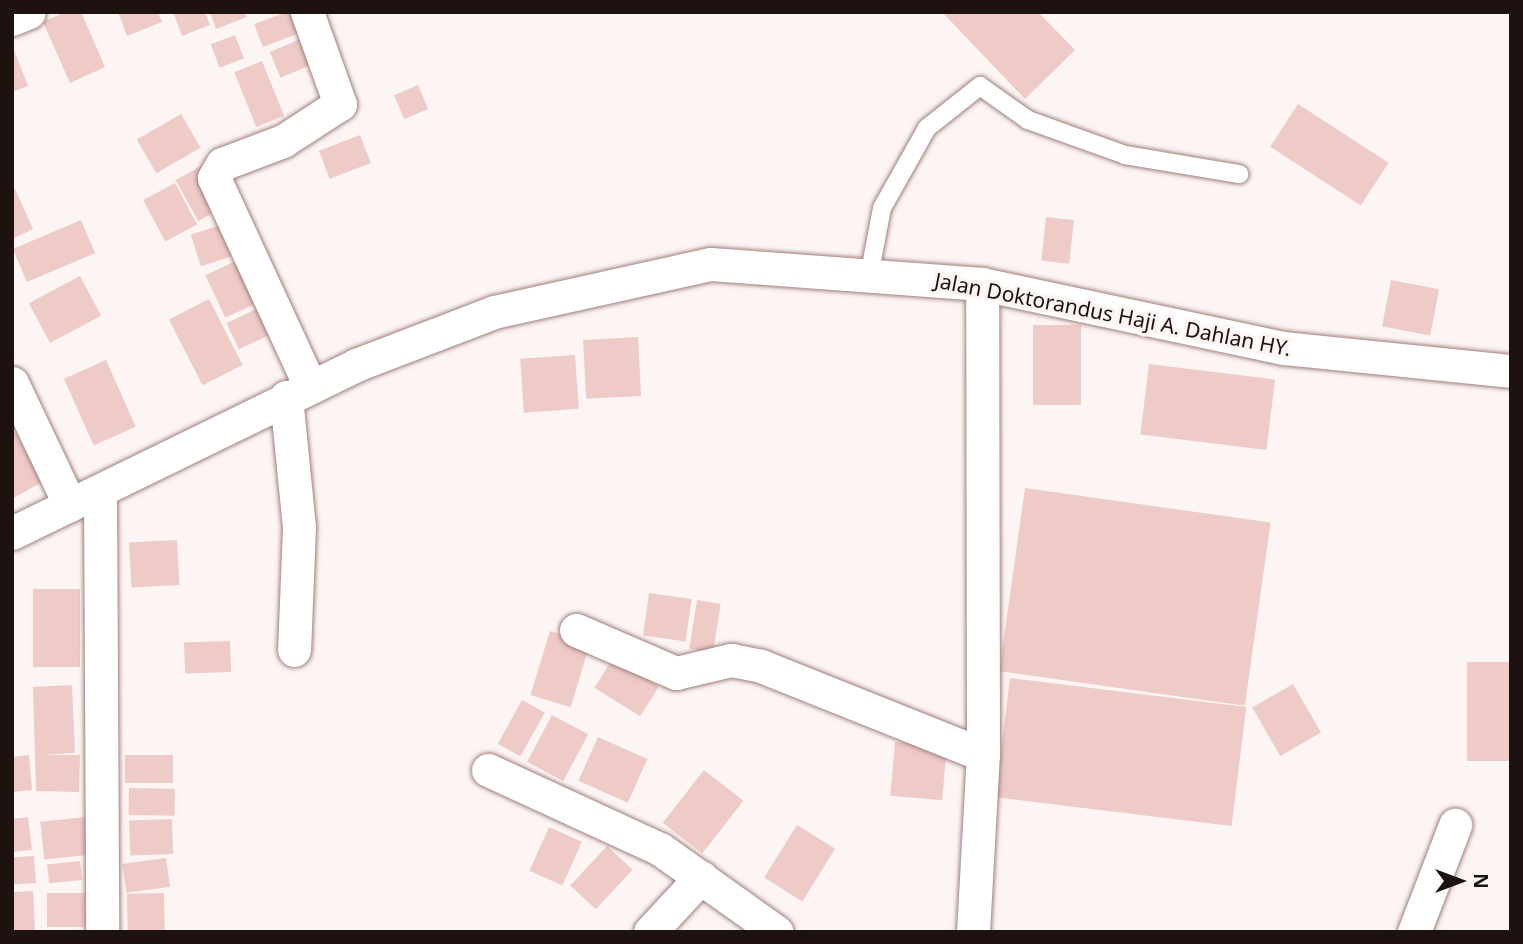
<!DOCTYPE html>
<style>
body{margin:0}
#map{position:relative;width:1523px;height:944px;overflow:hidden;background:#fcf5f4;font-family:"Noto Sans",sans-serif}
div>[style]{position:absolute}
.building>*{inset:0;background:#eecbc7;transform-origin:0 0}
.roads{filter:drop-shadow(0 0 2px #9f7f7b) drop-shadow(0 0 2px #9f7f7b)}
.service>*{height:18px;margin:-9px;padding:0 9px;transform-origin:9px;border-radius:9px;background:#fff}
.minor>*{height:33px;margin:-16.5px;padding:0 16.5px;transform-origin:16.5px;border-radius:16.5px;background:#fff}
span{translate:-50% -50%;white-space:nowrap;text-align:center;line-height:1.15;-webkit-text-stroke:7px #fcf5f4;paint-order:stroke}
.street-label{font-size:21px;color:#1d1210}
.frame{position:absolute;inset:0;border:14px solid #1d1210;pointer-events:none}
.north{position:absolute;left:1425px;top:846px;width:70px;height:70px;-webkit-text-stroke:5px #fcf5f4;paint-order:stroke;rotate:90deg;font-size:19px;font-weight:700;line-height:28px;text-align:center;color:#1d1210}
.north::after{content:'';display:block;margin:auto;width:24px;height:32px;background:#1d1210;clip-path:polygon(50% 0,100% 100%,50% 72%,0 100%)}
</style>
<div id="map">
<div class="building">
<i style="clip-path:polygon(65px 12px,81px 12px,105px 67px,70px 83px,43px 22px)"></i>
<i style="clip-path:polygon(118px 12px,158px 12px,162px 22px,127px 36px)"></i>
<i style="clip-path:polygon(173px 12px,205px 12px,210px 25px,182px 36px)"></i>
<i style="clip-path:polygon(210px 12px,245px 12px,247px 17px,216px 29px)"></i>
<i style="clip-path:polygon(287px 12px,299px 12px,305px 31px,263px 47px,254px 24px)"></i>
<i style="clip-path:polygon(942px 12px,1038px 12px,1075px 50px,1025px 99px)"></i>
<i style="left:312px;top:34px;width:28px;height:46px;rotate:67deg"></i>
<i style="left:235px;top:35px;width:25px;height:26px;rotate:69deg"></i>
<i style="clip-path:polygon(12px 45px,28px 86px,12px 92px)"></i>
<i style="left:262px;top:61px;width:59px;height:30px;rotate:68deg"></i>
<i style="left:418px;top:85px;width:26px;height:26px;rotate:67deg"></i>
<i style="left:1298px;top:104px;width:108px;height:51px;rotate:33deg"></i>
<i style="left:181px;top:114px;width:39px;height:51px;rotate:60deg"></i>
<i style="left:360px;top:135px;width:30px;height:44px;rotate:69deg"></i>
<i style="left:201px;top:166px;width:47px;height:29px;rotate:61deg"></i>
<i style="left:175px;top:183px;width:47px;height:36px;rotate:62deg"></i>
<i style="clip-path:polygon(15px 189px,33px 229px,12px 239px,12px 190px)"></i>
<i style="left:1046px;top:217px;width:28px;height:44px;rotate:6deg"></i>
<i style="left:81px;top:220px;width:36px;height:74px;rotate:67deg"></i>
<i style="left:224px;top:224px;width:33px;height:35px;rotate:72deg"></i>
<i style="left:238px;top:260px;width:47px;height:36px;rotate:65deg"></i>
<i style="left:80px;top:276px;width:45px;height:58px;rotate:62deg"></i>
<i style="left:1391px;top:280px;width:49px;height:47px;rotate:11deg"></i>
<i style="left:209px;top:299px;width:74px;height:45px;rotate:63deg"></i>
<i style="left:261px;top:307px;width:29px;height:38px;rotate:65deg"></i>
<i style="left:1033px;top:325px;width:48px;height:80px"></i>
<i style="left:638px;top:337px;width:59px;height:55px;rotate:87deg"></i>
<i style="left:575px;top:355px;width:54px;height:55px;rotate:86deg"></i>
<i style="left:106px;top:360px;width:73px;height:46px;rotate:66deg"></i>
<i style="left:1149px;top:364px;width:127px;height:71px;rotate:7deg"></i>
<i style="clip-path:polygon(15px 432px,42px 482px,12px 499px,12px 434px)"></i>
<i style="left:1025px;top:488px;width:248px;height:185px;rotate:8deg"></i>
<i style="left:177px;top:540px;width:45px;height:48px;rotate:87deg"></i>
<i style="left:33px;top:589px;width:47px;height:78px"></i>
<i style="left:649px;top:593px;width:43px;height:43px;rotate:8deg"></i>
<i style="left:697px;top:600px;width:24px;height:49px;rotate:9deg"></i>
<i style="left:550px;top:631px;width:42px;height:67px;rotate:17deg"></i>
<i style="left:230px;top:641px;width:31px;height:46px;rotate:88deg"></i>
<i style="left:613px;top:658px;width:54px;height:35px;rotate:32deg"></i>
<i style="left:1511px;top:662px;width:99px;height:44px;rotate:90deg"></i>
<i style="left:1010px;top:678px;width:238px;height:120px;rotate:7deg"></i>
<i style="left:1293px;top:684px;width:56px;height:47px;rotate:60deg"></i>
<i style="clip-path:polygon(72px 685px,75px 753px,43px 755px,80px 755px,79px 792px,36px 791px,33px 687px)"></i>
<i style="left:522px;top:700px;width:26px;height:50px;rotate:29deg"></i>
<i style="left:552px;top:715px;width:41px;height:53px;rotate:28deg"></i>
<i style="left:598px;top:737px;width:54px;height:48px;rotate:24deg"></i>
<i style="left:895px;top:742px;width:52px;height:54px;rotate:5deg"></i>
<i style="clip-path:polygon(29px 755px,32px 790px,12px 792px,12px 757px)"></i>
<i style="left:173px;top:755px;width:28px;height:48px;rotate:90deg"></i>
<i style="left:704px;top:770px;width:50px;height:67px;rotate:38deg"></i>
<i style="left:129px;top:788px;width:46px;height:27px;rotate:1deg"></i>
<i style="clip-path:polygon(28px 817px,32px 850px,12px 852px,12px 819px)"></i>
<i style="left:86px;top:817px;width:38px;height:46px;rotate:84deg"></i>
<i style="left:172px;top:819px;width:35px;height:43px;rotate:88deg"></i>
<i style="left:797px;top:825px;width:45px;height:62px;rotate:32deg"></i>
<i style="left:549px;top:827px;width:36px;height:48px;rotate:24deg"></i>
<i style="left:607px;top:846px;width:35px;height:54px;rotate:43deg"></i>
<i style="left:34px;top:856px;width:27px;height:22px;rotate:86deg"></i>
<i style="left:166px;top:858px;width:29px;height:44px;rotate:82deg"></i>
<i style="left:80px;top:861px;width:19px;height:33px;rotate:84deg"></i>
<i style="left:33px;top:891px;width:41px;height:21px;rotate:87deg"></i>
<i style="left:47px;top:893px;width:38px;height:34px"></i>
<i style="left:164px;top:893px;width:39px;height:37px;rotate:89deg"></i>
</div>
<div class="roads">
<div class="service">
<i style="left:870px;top:271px;width:64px;rotate:-79.2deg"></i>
<i style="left:882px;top:208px;width:92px;rotate:-60.6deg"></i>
<i style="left:927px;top:128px;width:68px;rotate:-38.4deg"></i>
<i style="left:980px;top:86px;width:59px;rotate:35.3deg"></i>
<i style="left:1028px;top:120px;width:103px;rotate:19.8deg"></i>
<i style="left:1125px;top:155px;width:116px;rotate:9.5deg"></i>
</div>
<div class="minor">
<i style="left:307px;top:12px;width:98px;rotate:70.3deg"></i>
<i style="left:340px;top:104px;width:68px;rotate:147deg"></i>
<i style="left:283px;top:141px;width:65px;rotate:159.3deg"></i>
<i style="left:222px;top:164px;width:16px;rotate:120deg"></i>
<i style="left:214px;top:178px;width:227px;rotate:65.2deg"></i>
<i style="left:12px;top:19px;width:18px;rotate:-22deg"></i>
<i style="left:12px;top:383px;width:135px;rotate:64.6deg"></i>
<i style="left:286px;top:397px;width:131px;rotate:84.3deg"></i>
<i style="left:299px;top:527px;width:123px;rotate:92.3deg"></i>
<i style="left:100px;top:491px;width:441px;rotate:89.7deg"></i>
<i style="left:12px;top:533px;width:383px;rotate:-26deg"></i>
<i style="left:356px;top:365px;width:148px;rotate:-21deg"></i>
<i style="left:494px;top:312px;width:222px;rotate:-12.5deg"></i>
<i style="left:711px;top:264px;width:272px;rotate:4.2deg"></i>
<i style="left:982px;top:284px;width:309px;rotate:12deg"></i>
<i style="left:1284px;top:348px;width:228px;rotate:5.8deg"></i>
<i style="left:576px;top:630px;width:109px;rotate:23.3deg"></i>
<i style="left:676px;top:673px;width:57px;rotate:-13.3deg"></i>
<i style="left:731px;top:660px;width:31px;rotate:11deg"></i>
<i style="left:761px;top:666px;width:239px;rotate:21.8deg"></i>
<i style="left:488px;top:770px;width:189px;rotate:24.7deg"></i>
<i style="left:660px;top:849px;width:143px;rotate:35.4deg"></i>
<i style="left:650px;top:932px;width:75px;rotate:-47.2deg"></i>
<i style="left:973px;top:932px;width:177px;rotate:-86.8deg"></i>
<i style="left:983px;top:755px;width:471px;rotate:-90.1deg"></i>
<i style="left:1414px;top:932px;width:115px;rotate:-69deg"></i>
</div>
</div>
<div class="street-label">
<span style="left:1113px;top:314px;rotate:11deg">Jalan Doktorandus Haji A. Dahlan HY.</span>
</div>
<div class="frame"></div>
<div class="north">N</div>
</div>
